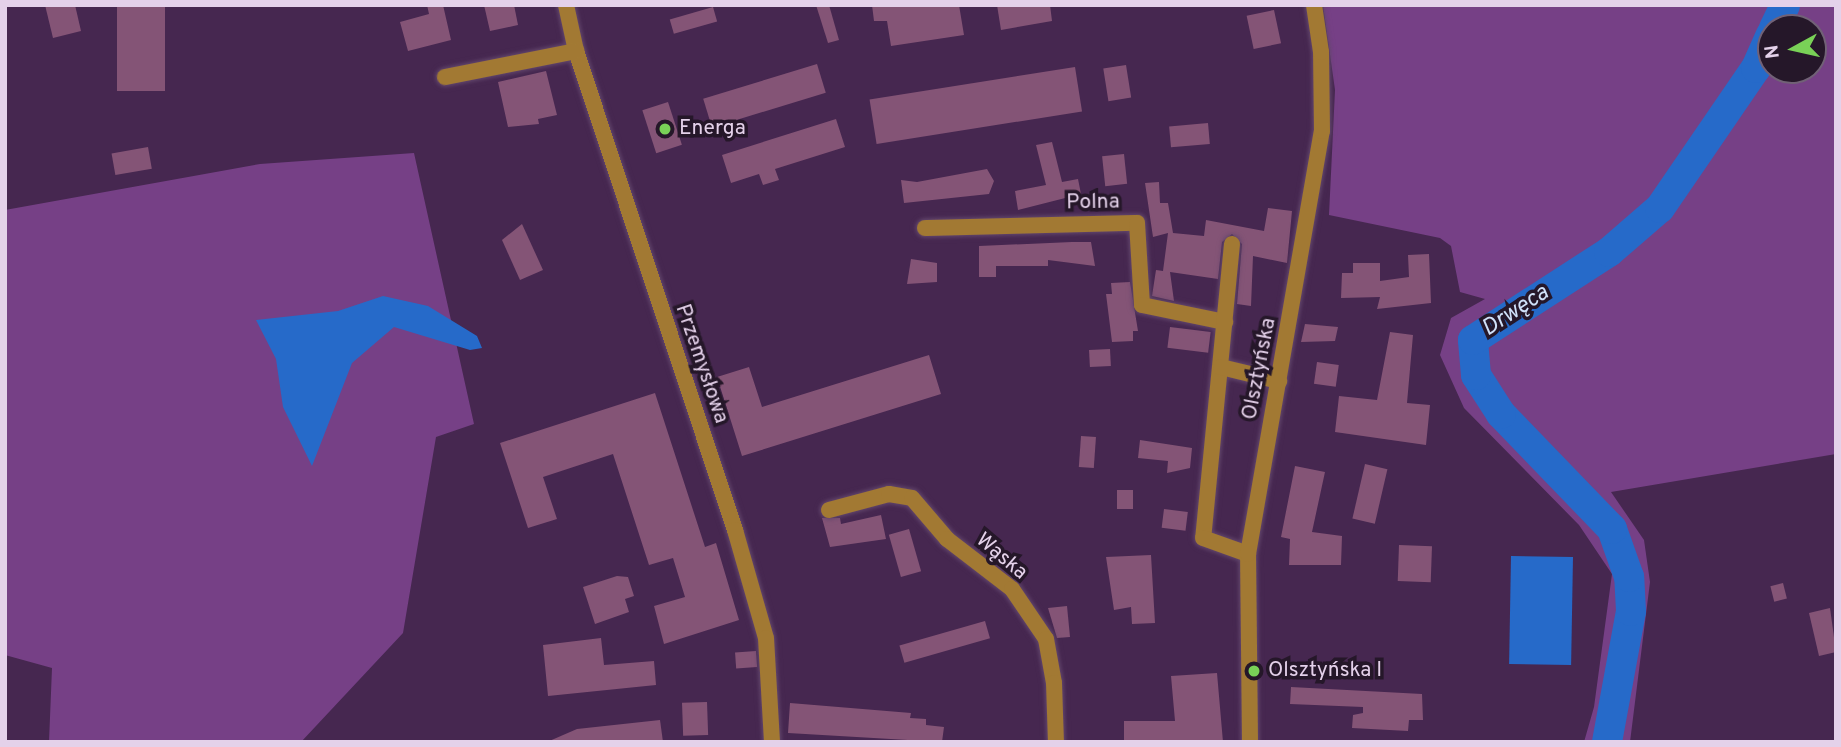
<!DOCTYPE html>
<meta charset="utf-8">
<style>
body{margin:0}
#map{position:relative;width:1841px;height:747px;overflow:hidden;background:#462750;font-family:Overpass,sans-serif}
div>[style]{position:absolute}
.green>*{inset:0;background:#764086}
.water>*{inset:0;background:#266ac9;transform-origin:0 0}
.river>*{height:30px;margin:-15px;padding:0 15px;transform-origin:15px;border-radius:15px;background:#266ac9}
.building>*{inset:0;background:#845476;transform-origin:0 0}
.roads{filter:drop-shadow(0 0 2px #62466c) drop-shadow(0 0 2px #62466c)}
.minor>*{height:16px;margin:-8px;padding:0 8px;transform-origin:8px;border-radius:8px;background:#a27933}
.dots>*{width:19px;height:19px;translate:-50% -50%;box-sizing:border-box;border:4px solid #251729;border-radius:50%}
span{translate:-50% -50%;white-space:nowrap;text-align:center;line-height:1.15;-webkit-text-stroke:7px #251729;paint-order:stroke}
.poi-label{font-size:21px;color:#e4d1ea}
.left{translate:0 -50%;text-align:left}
.street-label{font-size:21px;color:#e4d1ea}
.water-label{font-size:23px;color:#d0e1f9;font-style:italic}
.frame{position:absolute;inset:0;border:7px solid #e4d1ea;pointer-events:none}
.north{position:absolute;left:1757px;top:14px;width:70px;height:70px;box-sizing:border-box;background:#251729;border:2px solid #716176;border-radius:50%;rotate:262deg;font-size:19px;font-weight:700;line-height:28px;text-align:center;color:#e4d1ea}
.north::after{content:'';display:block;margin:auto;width:24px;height:32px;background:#79d157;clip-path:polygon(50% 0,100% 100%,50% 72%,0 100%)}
</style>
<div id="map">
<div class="green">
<i style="clip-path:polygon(evenodd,1323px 5px,1836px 5px,1836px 454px,1611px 492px,1644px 540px,1650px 582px,1630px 742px,1584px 742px,1594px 707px,1612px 574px,1579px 525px,1464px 408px,1440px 355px,1451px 318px,1485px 299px,1460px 292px,1451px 246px,1440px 238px,1329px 215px,1335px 90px,1323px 5px,1813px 28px,1813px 70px,1771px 70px,1771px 28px,1813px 28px)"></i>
<i style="clip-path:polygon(414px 153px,474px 424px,436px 437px,403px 633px,301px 742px,49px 742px,52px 668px,5px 655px,5px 210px,260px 164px)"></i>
</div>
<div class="water">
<i style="clip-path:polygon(383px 296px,428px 306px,477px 336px,482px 348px,470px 350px,394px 327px,352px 363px,312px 466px,283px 407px,276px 359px,256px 320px,338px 311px)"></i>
<i style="left:1511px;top:556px;width:62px;height:108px;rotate:1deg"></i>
</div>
<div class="river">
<i style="left:1774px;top:28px;width:25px;rotate:-64deg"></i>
<i style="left:1607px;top:742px;width:133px;rotate:-79.6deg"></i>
<i style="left:1631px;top:611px;width:34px;rotate:-93deg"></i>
<i style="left:1629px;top:577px;width:51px;rotate:-109.5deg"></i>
<i style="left:1612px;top:529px;width:160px;rotate:-134deg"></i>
<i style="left:1501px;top:414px;width:46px;rotate:-122.7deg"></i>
<i style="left:1476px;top:375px;width:35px;rotate:-95deg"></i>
<i style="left:1473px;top:340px;width:162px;rotate:-32.9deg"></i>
<i style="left:1609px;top:252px;width:67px;rotate:-40.8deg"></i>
<i style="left:1660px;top:208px;width:170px;rotate:-55.6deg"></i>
<i style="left:1756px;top:68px;width:36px;rotate:-66deg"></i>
</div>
<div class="building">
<i style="clip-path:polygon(45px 5px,75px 5px,81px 31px,53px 38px)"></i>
<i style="left:117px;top:5px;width:48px;height:86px"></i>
<i style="clip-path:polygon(427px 5px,443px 5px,451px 40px,408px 51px,400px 22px,429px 14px)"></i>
<i style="clip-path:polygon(484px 5px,514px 5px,518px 25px,490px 31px)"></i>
<i style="clip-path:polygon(816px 5px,829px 5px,839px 40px,828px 43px)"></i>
<i style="clip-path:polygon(872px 5px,959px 5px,964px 35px,891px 46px,887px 21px,874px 21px)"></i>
<i style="clip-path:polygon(997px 5px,1050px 5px,1052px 21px,1001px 30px)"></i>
<i style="left:713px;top:7px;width:15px;height:45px;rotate:74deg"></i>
<i style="left:1274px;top:10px;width:34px;height:28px;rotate:78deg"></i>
<i style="left:817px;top:64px;width:30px;height:119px;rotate:73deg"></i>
<i style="left:1126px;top:65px;width:33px;height:23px;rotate:81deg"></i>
<i style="left:1075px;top:67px;width:45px;height:208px;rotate:81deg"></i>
<i style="clip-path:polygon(546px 71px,557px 115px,538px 119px,539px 124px,508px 127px,498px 82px)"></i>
<i style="left:668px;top:102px;width:45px;height:27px;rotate:72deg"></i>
<i style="clip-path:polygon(836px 119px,845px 147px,775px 169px,779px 180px,763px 185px,759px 174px,731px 183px,722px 155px)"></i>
<i style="left:1208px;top:123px;width:21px;height:39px;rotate:85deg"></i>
<i style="clip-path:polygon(1052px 142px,1062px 182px,1078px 179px,1081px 194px,1018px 210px,1015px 191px,1046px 185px,1036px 145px)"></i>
<i style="left:148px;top:147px;width:22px;height:37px;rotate:80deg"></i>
<i style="left:1124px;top:154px;width:30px;height:22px;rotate:84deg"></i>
<i style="clip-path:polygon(987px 169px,994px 181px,989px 194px,904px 203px,901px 180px,917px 182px)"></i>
<i style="clip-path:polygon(1159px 182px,1160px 203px,1168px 203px,1173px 233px,1204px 236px,1206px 220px,1264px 231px,1268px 208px,1292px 211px,1287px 263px,1253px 256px,1251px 306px,1237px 304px,1242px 244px,1232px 234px,1222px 242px,1218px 279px,1170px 272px,1174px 301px,1152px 296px,1156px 270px,1163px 271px,1168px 233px,1153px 237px,1145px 183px)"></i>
<i style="clip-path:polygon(522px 224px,543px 270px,520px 280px,502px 240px)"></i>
<i style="clip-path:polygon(1072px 242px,1091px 242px,1095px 266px,1048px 260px,1048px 266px,996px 266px,996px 277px,979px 277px,979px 246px)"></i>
<i style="clip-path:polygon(1429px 254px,1431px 303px,1377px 309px,1380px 297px,1341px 298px,1342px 273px,1353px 273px,1353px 263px,1380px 263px,1380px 281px,1409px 277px,1408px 255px)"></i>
<i style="clip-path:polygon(911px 259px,937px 263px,937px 282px,907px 284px)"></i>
<i style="clip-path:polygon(1130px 282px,1138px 331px,1133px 331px,1133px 341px,1112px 342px,1106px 294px,1112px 294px,1111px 283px)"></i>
<i style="clip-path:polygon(1305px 324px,1338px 327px,1335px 341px,1301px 342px)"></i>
<i style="left:1170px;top:327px;width:41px;height:21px;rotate:7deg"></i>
<i style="clip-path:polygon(1390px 332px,1413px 335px,1407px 403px,1430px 405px,1426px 445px,1335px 432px,1339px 396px,1377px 400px)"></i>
<i style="left:1110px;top:349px;width:17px;height:21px;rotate:87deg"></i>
<i style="clip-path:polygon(929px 355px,941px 394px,742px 456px,717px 377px,749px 367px,762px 407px)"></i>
<i style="left:1317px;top:362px;width:22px;height:22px;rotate:8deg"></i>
<i style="clip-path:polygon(655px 393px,705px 547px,716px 543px,739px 620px,664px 644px,654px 606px,685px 597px,673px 558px,649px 565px,613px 454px,543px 477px,557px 519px,528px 528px,500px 443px)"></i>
<i style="left:1081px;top:436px;width:15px;height:31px;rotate:4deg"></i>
<i style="clip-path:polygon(1140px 440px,1192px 448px,1190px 468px,1167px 473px,1168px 461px,1138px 458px)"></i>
<i style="left:1365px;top:464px;width:23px;height:56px;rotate:13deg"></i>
<i style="clip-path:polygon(1295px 466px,1325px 472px,1312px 532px,1342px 536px,1341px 565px,1289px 565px,1290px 539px,1281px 537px)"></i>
<i style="left:1117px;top:490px;width:16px;height:19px"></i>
<i style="left:1164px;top:509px;width:24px;height:19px;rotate:7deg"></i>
<i style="clip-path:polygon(881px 515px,886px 539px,830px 547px,822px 518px,840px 518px,841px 524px)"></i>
<i style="left:909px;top:529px;width:44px;height:21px;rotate:74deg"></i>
<i style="left:1399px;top:545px;width:33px;height:36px;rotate:2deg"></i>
<i style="clip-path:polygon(1151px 555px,1155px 623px,1132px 624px,1131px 607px,1114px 610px,1106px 557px)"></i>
<i style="clip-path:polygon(617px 576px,628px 577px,634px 596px,625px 599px,629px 612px,595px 624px,583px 587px)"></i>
<i style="left:1783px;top:583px;width:16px;height:13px;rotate:76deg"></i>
<i style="clip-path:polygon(1067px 606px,1070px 637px,1057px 638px,1048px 608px)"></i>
<i style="clip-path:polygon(1830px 608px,1836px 652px,1819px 656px,1809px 613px)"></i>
<i style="left:985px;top:621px;width:18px;height:89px;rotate:74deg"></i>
<i style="clip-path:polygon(601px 638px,604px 665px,654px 661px,656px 685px,548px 696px,543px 645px)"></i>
<i style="left:756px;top:651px;width:16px;height:21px;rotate:86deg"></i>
<i style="clip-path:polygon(1217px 673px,1223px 742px,1124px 742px,1124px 721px,1175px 721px,1171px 676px)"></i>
<i style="clip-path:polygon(1291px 687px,1422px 694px,1423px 720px,1409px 720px,1408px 731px,1352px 728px,1353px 715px,1363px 713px,1363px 707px,1290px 704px)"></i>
<i style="left:707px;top:702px;width:33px;height:25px;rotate:88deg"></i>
<i style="clip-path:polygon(790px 703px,911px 713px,910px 718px,926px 719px,926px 725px,944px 727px,942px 742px,788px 733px)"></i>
<i style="clip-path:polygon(660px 720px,663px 742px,547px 742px,577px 729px)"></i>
</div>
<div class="roads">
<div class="minor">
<i style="left:566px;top:5px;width:47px;rotate:77.7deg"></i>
<i style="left:576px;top:51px;width:505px;rotate:71.64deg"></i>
<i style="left:735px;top:530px;width:112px;rotate:74deg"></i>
<i style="left:766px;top:638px;width:104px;rotate:86.7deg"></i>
<i style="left:445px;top:77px;width:134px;rotate:-11.2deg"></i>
<i style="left:925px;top:228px;width:212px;rotate:-1.4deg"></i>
<i style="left:1137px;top:223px;width:82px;rotate:86.5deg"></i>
<i style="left:1142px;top:305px;width:85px;rotate:11.6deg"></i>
<i style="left:1232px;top:244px;width:295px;rotate:95.6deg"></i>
<i style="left:1203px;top:538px;width:48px;rotate:19.6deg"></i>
<i style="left:1221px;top:367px;width:60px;rotate:13.6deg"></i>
<i style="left:829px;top:510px;width:62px;rotate:-14.9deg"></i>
<i style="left:889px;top:494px;width:23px;rotate:10deg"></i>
<i style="left:912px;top:498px;width:54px;rotate:49.5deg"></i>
<i style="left:947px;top:539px;width:82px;rotate:37.6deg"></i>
<i style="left:1012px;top:589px;width:60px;rotate:55.8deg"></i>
<i style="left:1046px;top:639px;width:45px;rotate:79.7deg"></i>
<i style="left:1054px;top:683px;width:59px;rotate:88.1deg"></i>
<i style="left:1250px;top:742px;width:188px;rotate:-90.6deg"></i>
<i style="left:1248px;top:554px;width:429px;rotate:-80.1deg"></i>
<i style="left:1322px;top:131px;width:79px;rotate:-90.7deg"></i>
<i style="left:1321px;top:52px;width:48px;rotate:-98.5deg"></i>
</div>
</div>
<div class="dots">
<i style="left:665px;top:129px;background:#79d157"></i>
<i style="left:1254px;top:671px;background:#79d157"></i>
</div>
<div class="poi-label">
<span class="left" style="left:679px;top:129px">Energa</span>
<span class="left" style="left:1268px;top:671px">Olsztyńska I</span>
</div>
<div class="street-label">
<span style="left:1093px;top:203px;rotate:-1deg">Polna</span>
<span style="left:701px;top:364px;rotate:71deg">Przemysłowa</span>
<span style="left:1260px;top:369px;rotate:-79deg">Olsztyńska</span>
<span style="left:1001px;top:557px;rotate:40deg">Wąska</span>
</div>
<div class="water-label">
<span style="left:1516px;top:312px;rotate:-33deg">Drwęca</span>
</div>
<div class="frame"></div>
<div class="north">N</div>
</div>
